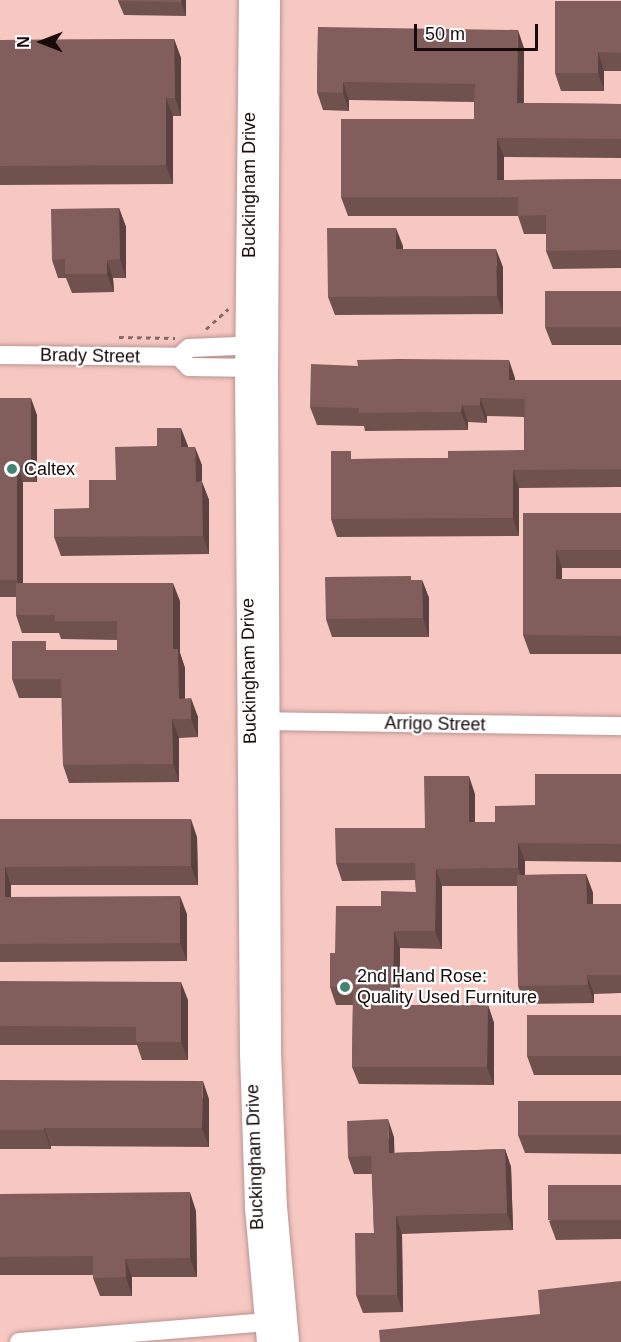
<!DOCTYPE html>
<style>
body{margin:0}
#map{position:relative;width:621px;height:1342px;overflow:hidden;background:#ffd6d2;font-family:Arial,sans-serif}
div>[style]{position:absolute}
.built>*{inset:0;background:#f7c7c2;transform-origin:0 0}
.path>*{height:3px;margin-top:-1.5px;transform-origin:0;background:repeating-linear-gradient(90deg,#846a67 0 4.5px,transparent 0 9px)}
.roads{filter:drop-shadow(0 0 2px #bb9591) drop-shadow(0 0 2px #bb9591)}
.minor>*{height:18px;margin:-9px;padding:0 9px;transform-origin:9px;border-radius:9px;background:#fff}
.tertiary>*{height:22px;margin:-11px;padding:0 11px;transform-origin:11px;border-radius:11px;background:#fff}
.wall>*{inset:0;background:#6f514e}
.shaded-wall>*{inset:0;background:#5a4240}
.building>*{inset:0;background:#815e5b;transform-origin:0 0}
.dots>*{width:16px;height:16px;translate:-50% -50%;box-sizing:border-box;border:3px solid #fff;border-radius:50%}
span{translate:-50% -50%;white-space:nowrap;text-align:center;line-height:1.15;-webkit-text-stroke:4.5px #fff;paint-order:stroke}
.street-label{font-size:18px;color:#180b0a}
.poi-label{font-size:18px;color:#180b0a}
.left{translate:0 -50%;text-align:left}
.north{position:absolute;left:12px;top:12px;width:60px;height:60px;-webkit-text-stroke:4px #fff;paint-order:stroke;rotate:270deg;font-size:16px;font-weight:700;line-height:24px;text-align:center;color:#180b0a}
.north::after{content:'';display:block;margin:auto;width:21px;height:27px;background:#180b0a;clip-path:polygon(50% 0,100% 100%,50% 72%,0 100%)}
.scale{position:absolute;left:414px;top:24px;width:124px;height:27px;box-sizing:border-box;border:3px solid #180b0a;border-top:0;padding-left:8px;font-size:18px;line-height:21px;white-space:nowrap;color:#180b0a;-webkit-text-stroke:4px #fff;paint-order:stroke}
</style>
<div id="map">
<div class="built">
<i style="left:0;top:0;width:621px;height:1342px"></i>
</div>
<div class="path">
<i style="left:206px;top:329px;width:30px;rotate:-42deg"></i>
<i style="left:119px;top:337px;width:56px;rotate:1deg"></i>
</div>
<div class="roads">
<div class="minor">
<i style="left:0;top:355px;width:179px;rotate:0.6deg"></i>
<i style="left:179px;top:357px;width:13px;rotate:-42deg"></i>
<i style="left:189px;top:348px;width:71px;rotate:-2.4deg"></i>
<i style="left:179px;top:357px;width:14px;rotate:45deg"></i>
<i style="left:189px;top:367px;width:71px;rotate:0.8deg"></i>
<i style="left:257px;top:721px;width:364px;rotate:0.8deg"></i>
<i style="left:19px;top:1342px;width:262px;rotate:-4.6deg"></i>
</div>
<div class="tertiary">
<i style="left:250px;top:0;width:368px;rotate:90.6deg"></i>
<i style="left:246px;top:368px;width:686px;rotate:89.58deg"></i>
<i style="left:251px;top:1054px;width:154px;rotate:88.1deg"></i>
<i style="left:256px;top:1208px;width:135px;rotate:84.9deg"></i>
<i style="left:269px;top:0;width:368px;rotate:90.3deg"></i>
<i style="left:267px;top:368px;width:685px;rotate:89.75deg"></i>
<i style="left:270px;top:1053px;width:154px;rotate:87.8deg"></i>
<i style="left:276px;top:1207px;width:136px;rotate:84.9deg"></i>
</div>
</div>
<div class="wall">
<i style="clip-path:polygon(186px 0,186px 16px,124px 15px,118px 1px)"></i>
<i style="clip-path:polygon(621px 1px,621px 71px,604px 71px,604px 91px,561px 91px,555px 73px)"></i>
<i style="clip-path:polygon(318px 27px,524px 48px,524px 103px,621px 104px,621px 158px,504px 157px,504px 180px,621px 179px,621px 268px,553px 269px,546px 251px,546px 234px,524px 234px,518px 216px,348px 216px,341px 197px,474px 119px,474px 102px,349px 100px,349px 111px,323px 110px,317px 92px)"></i>
<i style="clip-path:polygon(174px 39px,181px 58px,181px 116px,173px 116px,173px 184px,0 185px,0 40px)"></i>
<i style="clip-path:polygon(119px 208px,126px 227px,126px 278px,113px 278px,114px 292px,72px 293px,66px 278px,58px 278px,52px 260px)"></i>
<i style="clip-path:polygon(403px 246px,403px 249px,503px 267px,503px 314px,335px 315px,328px 297px)"></i>
<i style="clip-path:polygon(621px 291px,621px 345px,552px 345px,545px 327px)"></i>
<i style="clip-path:polygon(515px 378px,515px 380px,621px 380px,621px 487px,519px 488px,519px 536px,337px 537px,331px 519px,354px 459px,448px 458px,524px 450px,524px 417px,487px 416px,487px 423px,468px 422px,468px 430px,365px 431px,364px 426px,317px 425px,310px 407px)"></i>
<i style="clip-path:polygon(0 398px,37px 415px,37px 482px,23px 482px,23px 583px,180px 601px,180px 653px,185px 668px,185px 699px,198px 717px,198px 737px,179px 738px,179px 782px,69px 783px,63px 765px,62px 698px,19px 698px,12px 679px,49px 650px,117px 650px,117px 640px,61px 639px,59px 633px,22px 633px,16px 615px,16px 597px,0 597px)"></i>
<i style="clip-path:polygon(188px 447px,202px 465px,202px 482px,209px 500px,209px 554px,61px 556px,54px 537px,89px 508px,116px 480px)"></i>
<i style="clip-path:polygon(523px 513px,621px 513px,621px 568px,562px 568px,562px 579px,621px 579px,621px 654px,530px 654px,523px 635px)"></i>
<i style="clip-path:polygon(412px 580px,422px 580px,429px 598px,429px 637px,332px 637px,326px 619px)"></i>
<i style="clip-path:polygon(621px 774px,621px 862px,525px 861px,525px 875px,586px 874px,593px 893px,593px 904px,621px 904px,621px 993px,594px 994px,594px 1003px,525px 1004px,518px 986px,517px 886px,442px 886px,442px 949px,400px 948px,400px 1005px,488px 1005px,494px 1023px,494px 1085px,359px 1084px,352px 1067px,353px 1005px,336px 1005px,330px 987px,335px 953px,381px 906px,416px 892px,415px 880px,342px 881px,336px 863px,425px 828px,475px 794px,475px 822px,495px 822px,535px 805px)"></i>
<i style="clip-path:polygon(0 819px,197px 837px,198px 885px,11px 885px,11px 897px,187px 914px,187px 961px,0 962px)"></i>
<i style="clip-path:polygon(0 981px,188px 1000px,188px 1060px,142px 1060px,137px 1045px,0 1045px)"></i>
<i style="clip-path:polygon(621px 1015px,621px 1075px,534px 1075px,527px 1056px)"></i>
<i style="clip-path:polygon(0 1080px,209px 1099px,209px 1147px,51px 1146px,51px 1149px,0 1149px)"></i>
<i style="clip-path:polygon(621px 1101px,621px 1154px,525px 1153px,518px 1135px)"></i>
<i style="clip-path:polygon(394px 1137px,394px 1153px,505px 1149px,511px 1167px,513px 1230px,402px 1234px,403px 1312px,363px 1313px,356px 1295px,374px 1233px,372px 1174px,354px 1174px,348px 1157px)"></i>
<i style="clip-path:polygon(621px 1185px,621px 1239px,556px 1240px,549px 1221px)"></i>
<i style="clip-path:polygon(0 1194px,196px 1211px,197px 1277px,132px 1277px,132px 1296px,100px 1296px,93px 1278px,93px 1275px,0 1275px)"></i>
</div>
<div class="shaded-wall">
<i style="clip-path:polygon(181px 0,186px 0,186px 16px,181px 2px)"></i>
<i style="clip-path:polygon(518px 30px,524px 48px,523px 122px,517px 103px)"></i>
<i style="clip-path:polygon(174px 39px,181px 58px,181px 116px,175px 98px)"></i>
<i style="clip-path:polygon(598px 52px,604px 71px,604px 91px,598px 73px)"></i>
<i style="clip-path:polygon(343px 82px,349px 100px,349px 111px,343px 93px)"></i>
<i style="clip-path:polygon(166px 98px,173px 116px,173px 184px,166px 165px)"></i>
<i style="clip-path:polygon(497px 138px,504px 157px,504px 199px,497px 180px)"></i>
<i style="clip-path:polygon(119px 208px,126px 227px,126px 278px,120px 259px)"></i>
<i style="clip-path:polygon(396px 228px,403px 246px,403px 268px,396px 249px)"></i>
<i style="clip-path:polygon(496px 249px,503px 267px,503px 314px,497px 296px)"></i>
<i style="clip-path:polygon(107px 260px,113px 278px,114px 292px,107px 274px)"></i>
<i style="clip-path:polygon(509px 360px,515px 378px,515px 398px,509px 380px)"></i>
<i style="clip-path:polygon(31px 398px,37px 415px,37px 482px,31px 465px)"></i>
<i style="clip-path:polygon(480px 398px,487px 416px,487px 423px,480px 405px)"></i>
<i style="clip-path:polygon(462px 405px,468px 422px,468px 430px,461px 412px)"></i>
<i style="clip-path:polygon(181px 428px,188px 446px,188px 465px,181px 447px)"></i>
<i style="clip-path:polygon(195px 447px,202px 465px,202px 482px,209px 500px,209px 554px,203px 536px,196px 482px)"></i>
<i style="clip-path:polygon(17px 465px,23px 482px,23px 597px,17px 580px)"></i>
<i style="clip-path:polygon(513px 470px,519px 488px,519px 536px,513px 518px)"></i>
<i style="clip-path:polygon(556px 550px,562px 568px,562px 597px,556px 579px)"></i>
<i style="clip-path:polygon(422px 580px,429px 598px,429px 637px,423px 618px)"></i>
<i style="clip-path:polygon(173px 583px,180px 601px,180px 653px,185px 668px,185px 717px,179px 699px,173px 649px)"></i>
<i style="clip-path:polygon(191px 698px,198px 717px,198px 737px,191px 719px)"></i>
<i style="clip-path:polygon(172px 719px,179px 738px,179px 782px,173px 764px)"></i>
<i style="clip-path:polygon(469px 776px,475px 794px,475px 840px,469px 822px)"></i>
<i style="clip-path:polygon(191px 819px,197px 837px,198px 885px,191px 866px)"></i>
<i style="clip-path:polygon(518px 843px,525px 861px,525px 886px,518px 868px)"></i>
<i style="clip-path:polygon(5px 867px,11px 885px,11px 915px,5px 897px)"></i>
<i style="clip-path:polygon(436px 869px,442px 886px,442px 949px,435px 931px)"></i>
<i style="clip-path:polygon(586px 874px,593px 893px,593px 923px,587px 904px)"></i>
<i style="clip-path:polygon(180px 896px,187px 914px,187px 961px,180px 943px)"></i>
<i style="clip-path:polygon(394px 931px,400px 948px,399px 1023px,393px 1005px)"></i>
<i style="clip-path:polygon(587px 975px,594px 994px,594px 1003px,588px 985px)"></i>
<i style="clip-path:polygon(181px 982px,188px 1000px,188px 1060px,181px 1042px)"></i>
<i style="clip-path:polygon(488px 1005px,494px 1023px,494px 1085px,487px 1067px)"></i>
<i style="clip-path:polygon(203px 1081px,209px 1099px,209px 1147px,202px 1128px)"></i>
<i style="clip-path:polygon(388px 1119px,394px 1137px,395px 1170px,389px 1153px)"></i>
<i style="clip-path:polygon(44px 1128px,51px 1146px,51px 1149px,44px 1130px)"></i>
<i style="clip-path:polygon(505px 1149px,511px 1167px,513px 1230px,507px 1213px)"></i>
<i style="clip-path:polygon(190px 1192px,196px 1211px,197px 1277px,190px 1258px)"></i>
<i style="clip-path:polygon(396px 1216px,402px 1234px,403px 1312px,397px 1295px)"></i>
<i style="clip-path:polygon(125px 1259px,132px 1277px,132px 1296px,126px 1277px)"></i>
</div>
<div class="building">
<i style="clip-path:polygon(118px 0,181px 0,181px 2px,118px 1px)"></i>
<i style="clip-path:polygon(555px 1px,621px 1px,621px 53px,598px 52px,598px 73px,555px 73px)"></i>
<i style="clip-path:polygon(318px 27px,518px 30px,517px 103px,621px 104px,621px 139px,497px 138px,497px 180px,621px 179px,621px 250px,546px 251px,546px 215px,518px 216px,518px 197px,341px 197px,341px 119px,474px 119px,475px 84px,343px 82px,343px 93px,317px 92px)"></i>
<i style="clip-path:polygon(174px 39px,175px 98px,166px 98px,166px 165px,0 166px,0 40px)"></i>
<i style="clip-path:polygon(119px 208px,120px 259px,107px 260px,107px 274px,65px 274px,65px 259px,52px 260px,51px 209px)"></i>
<i style="clip-path:polygon(327px 228px,396px 228px,396px 249px,496px 249px,497px 296px,328px 297px)"></i>
<i style="left:545px;top:291px;width:76px;height:36px"></i>
<i style="clip-path:polygon(399px 359px,509px 360px,509px 380px,621px 380px,621px 469px,513px 470px,513px 518px,331px 519px,331px 451px,351px 451px,351px 459px,448px 458px,448px 451px,524px 450px,525px 399px,480px 398px,480px 405px,462px 405px,461px 412px,359px 413px,359px 408px,310px 407px,311px 364px,358px 366px,357px 360px)"></i>
<i style="clip-path:polygon(0 398px,31px 398px,31px 465px,17px 465px,17px 580px,0 580px)"></i>
<i style="clip-path:polygon(157px 428px,181px 428px,181px 447px,195px 447px,196px 482px,202px 481px,203px 536px,54px 537px,54px 509px,89px 508px,89px 480px,116px 480px,115px 447px,157px 446px)"></i>
<i style="clip-path:polygon(523px 513px,621px 513px,621px 550px,556px 550px,556px 579px,621px 579px,621px 636px,523px 635px)"></i>
<i style="clip-path:polygon(411px 576px,411px 580px,422px 580px,423px 618px,326px 619px,325px 577px)"></i>
<i style="clip-path:polygon(16px 583px,173px 583px,173px 649px,178px 649px,179px 699px,191px 698px,191px 719px,172px 719px,173px 764px,63px 765px,61px 679px,12px 679px,12px 641px,46px 641px,46px 650px,117px 650px,117px 621px,55px 621px,55px 615px,16px 615px)"></i>
<i style="clip-path:polygon(535px 774px,621px 774px,621px 844px,518px 843px,518px 868px,436px 869px,435px 931px,394px 931px,393px 1005px,488px 1005px,487px 1067px,352px 1067px,353px 988px,330px 987px,330px 953px,335px 953px,336px 906px,381px 906px,381px 891px,416px 892px,415px 863px,336px 863px,335px 828px,425px 828px,424px 776px,469px 776px,469px 822px,495px 822px,495px 806px,535px 805px)"></i>
<i style="clip-path:polygon(0 819px,191px 819px,191px 866px,5px 867px,5px 897px,180px 896px,180px 943px,0 944px)"></i>
<i style="clip-path:polygon(586px 874px,587px 904px,621px 904px,621px 975px,587px 975px,588px 985px,518px 986px,517px 875px)"></i>
<i style="clip-path:polygon(0 981px,181px 982px,181px 1042px,136px 1042px,136px 1027px,0 1026px)"></i>
<i style="left:527px;top:1015px;width:94px;height:41px"></i>
<i style="clip-path:polygon(0 1080px,203px 1081px,202px 1128px,44px 1128px,44px 1130px,0 1130px)"></i>
<i style="left:518px;top:1101px;width:103px;height:34px"></i>
<i style="clip-path:polygon(388px 1119px,389px 1153px,505px 1149px,507px 1213px,396px 1216px,397px 1295px,356px 1295px,355px 1233px,374px 1233px,371px 1156px,348px 1157px,347px 1121px)"></i>
<i style="left:621px;top:1185px;width:35px;height:73px;rotate:90deg"></i>
<i style="clip-path:polygon(190px 1192px,190px 1258px,125px 1259px,126px 1277px,93px 1278px,93px 1256px,0 1257px,0 1194px)"></i>
<i style="clip-path:polygon(621px 1281px,621px 1342px,380px 1342px,379px 1330px,540px 1314px,538px 1290px)"></i>
</div>
<div class="dots">
<i style="left:12px;top:469px;background:#428372"></i>
<i style="left:345px;top:987px;background:#428372"></i>
</div>
<div class="street-label">
<span style="left:249px;top:185px;rotate:-90deg">Buckingham Drive</span>
<span style="left:90px;top:356px;rotate:1deg">Brady Street</span>
<span style="left:249px;top:671px;rotate:-91deg">Buckingham Drive</span>
<span style="left:435px;top:724px;rotate:1deg">Arrigo Street</span>
<span style="left:255px;top:1157px;rotate:-92deg">Buckingham Drive</span>
</div>
<div class="poi-label">
<span class="left" style="left:24px;top:469px">Caltex</span>
<span class="left" style="left:357px;top:987px">2nd Hand Rose:<br>Quality Used Furniture</span>
</div>
<div class="north">N</div>
<div class="scale">50 m</div>
</div>
